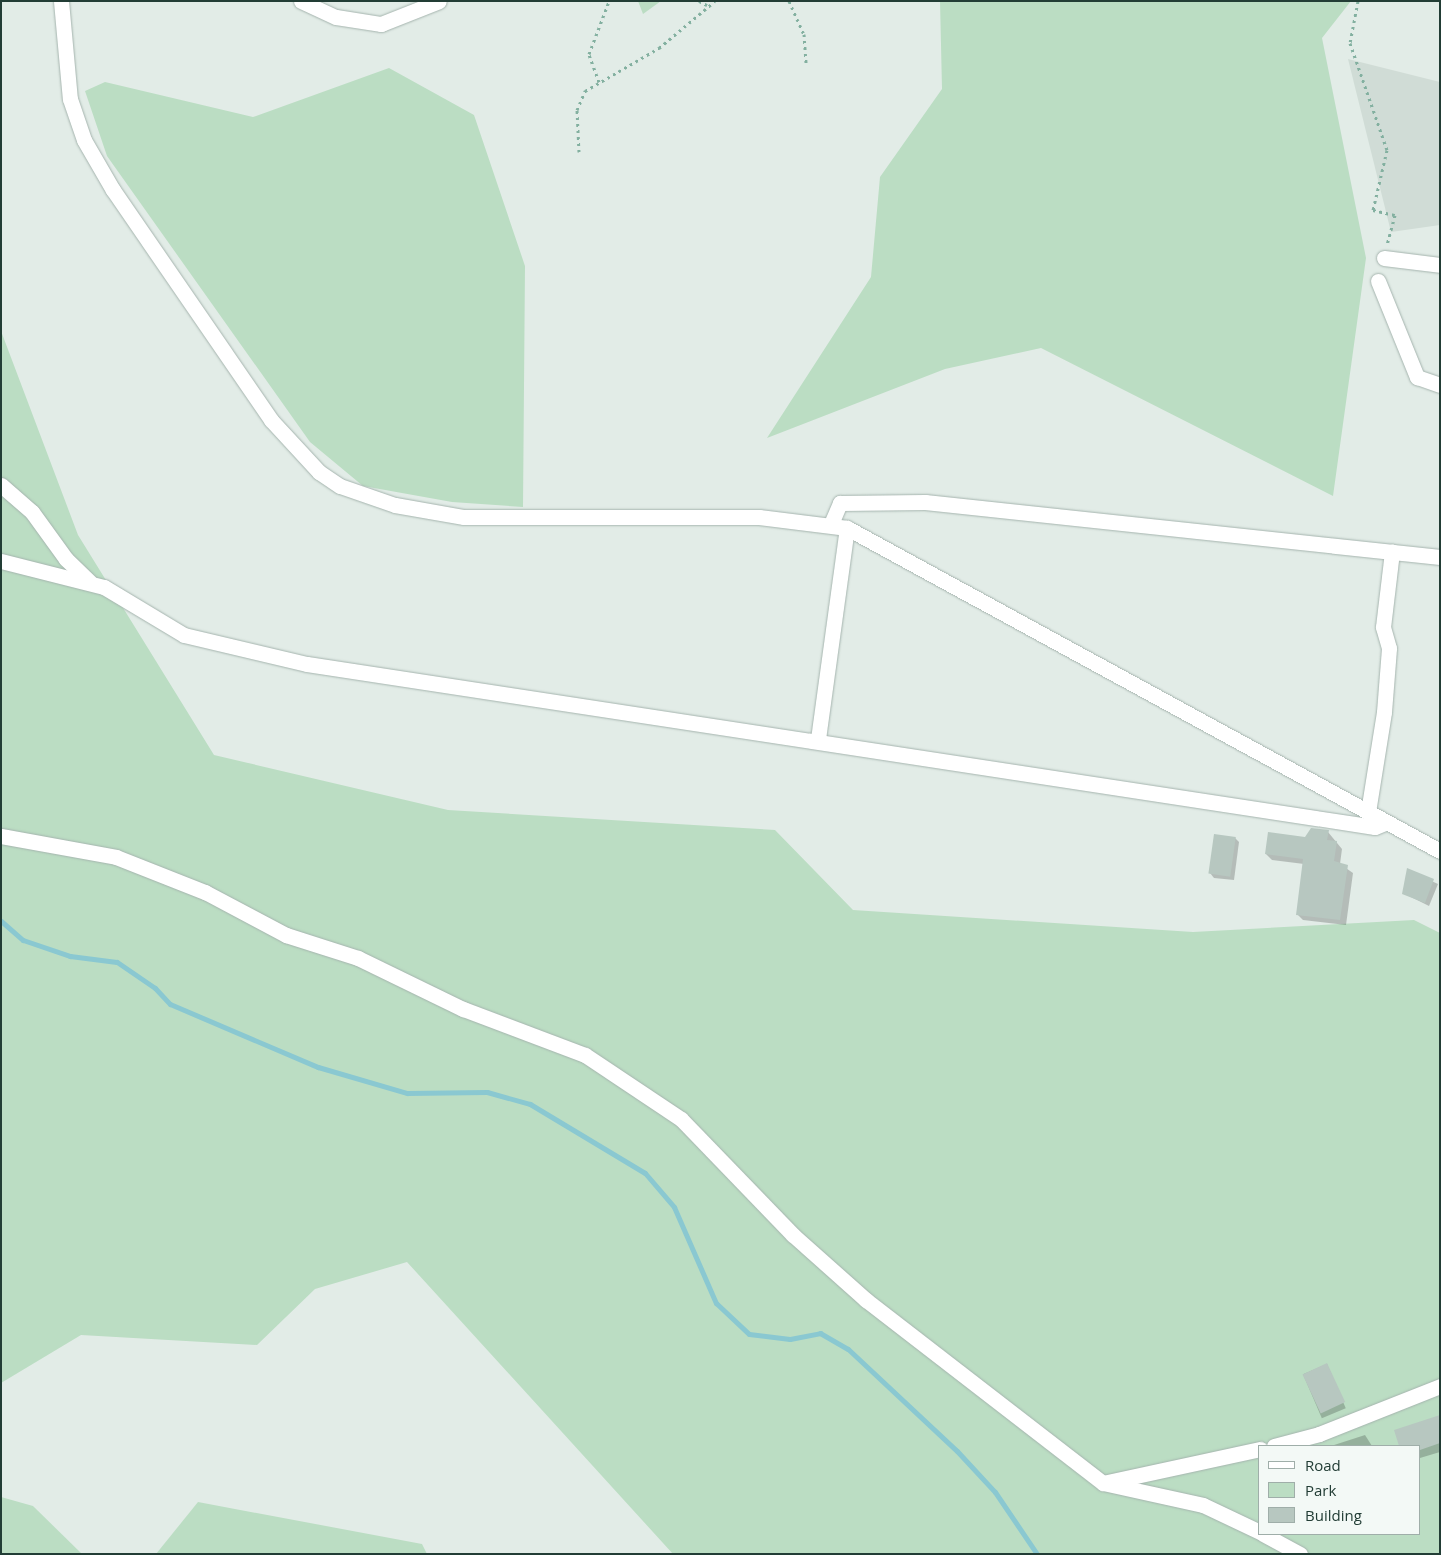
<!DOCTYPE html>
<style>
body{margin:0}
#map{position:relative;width:1441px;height:1555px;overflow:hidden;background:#e2ece7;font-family:"Open Sans",sans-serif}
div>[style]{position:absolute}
.built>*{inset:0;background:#d0dcd6}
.green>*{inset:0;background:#bbddc3}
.shadow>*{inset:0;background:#0003;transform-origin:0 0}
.stream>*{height:5px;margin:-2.5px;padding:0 2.5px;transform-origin:2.5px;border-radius:2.5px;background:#8ac8d1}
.building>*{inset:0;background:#b7c7c0;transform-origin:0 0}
.path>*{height:3px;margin-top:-1.5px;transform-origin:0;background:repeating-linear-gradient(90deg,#83b0a0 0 2.5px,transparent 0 6.5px)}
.roads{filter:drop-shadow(0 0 1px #a5b4ae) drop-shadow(0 0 1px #a5b4ae)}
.street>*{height:15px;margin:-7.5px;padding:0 7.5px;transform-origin:7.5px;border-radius:7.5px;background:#fff}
.secondary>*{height:15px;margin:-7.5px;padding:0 7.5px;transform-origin:7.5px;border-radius:7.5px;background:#fff}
span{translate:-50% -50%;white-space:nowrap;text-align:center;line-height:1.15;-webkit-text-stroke:5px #f3f9f6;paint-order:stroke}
.frame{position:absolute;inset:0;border:2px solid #223d35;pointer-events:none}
.legend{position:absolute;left:1258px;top:1445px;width:162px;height:90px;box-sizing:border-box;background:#f3f9f6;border:1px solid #9faea9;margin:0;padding:6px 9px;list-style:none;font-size:15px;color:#223d35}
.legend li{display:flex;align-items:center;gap:10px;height:25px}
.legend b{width:25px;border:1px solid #9faea9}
</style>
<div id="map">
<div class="built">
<i style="clip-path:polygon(1348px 59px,1440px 82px,1440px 225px,1391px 232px)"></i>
</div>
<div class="green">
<i style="clip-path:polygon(638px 1px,661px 1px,643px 14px)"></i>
<i style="clip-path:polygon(940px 1px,1351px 1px,1322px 38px,1366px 258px,1333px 496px,1041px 348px,945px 369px,767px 438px,871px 277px,880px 177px,942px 89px)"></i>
<i style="clip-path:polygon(389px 68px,474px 115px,525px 266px,523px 507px,452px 502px,363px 486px,310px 442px,107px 156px,85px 91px,105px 82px,253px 117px)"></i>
<i style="clip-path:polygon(evenodd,1px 331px,78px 535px,214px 755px,448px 810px,775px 830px,853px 910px,1193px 932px,1414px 920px,1440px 933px,1440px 1554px,673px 1554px,407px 1262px,315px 1289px,257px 1345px,81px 1335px,1px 1383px,1px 331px,1260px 1446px,1420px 1446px,1420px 1534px,1260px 1534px,1260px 1446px)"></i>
<i style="clip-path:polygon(1px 1497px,33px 1506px,82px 1554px,1px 1554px)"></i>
<i style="clip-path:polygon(198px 1502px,422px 1544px,427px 1554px,156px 1554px)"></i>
</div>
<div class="shadow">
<i style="clip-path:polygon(1328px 832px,1342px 849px,1340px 864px,1353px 873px,1346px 925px,1303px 920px,1297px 914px,1304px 864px,1272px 860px,1266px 854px)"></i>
<i style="clip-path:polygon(1235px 838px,1239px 842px,1234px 880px,1214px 878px,1210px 873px)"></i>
<i style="clip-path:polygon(1408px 870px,1438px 884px,1429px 906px,1403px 893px)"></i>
<i style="left:1327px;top:1364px;width:48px;height:26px;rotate:67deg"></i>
<i style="clip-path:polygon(1440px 1417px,1440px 1452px,1420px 1458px,1420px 1446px,1400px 1446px,1395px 1431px)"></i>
<i style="clip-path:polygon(1365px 1435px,1372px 1446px,1331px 1446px)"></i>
</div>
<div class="stream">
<i style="left:1px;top:921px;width:29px;rotate:41deg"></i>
<i style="left:23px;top:940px;width:50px;rotate:18.8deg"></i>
<i style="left:70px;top:956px;width:47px;rotate:7.3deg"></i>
<i style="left:117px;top:962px;width:46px;rotate:34.4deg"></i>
<i style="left:155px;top:988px;width:22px;rotate:47deg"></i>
<i style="left:170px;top:1004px;width:161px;rotate:23.1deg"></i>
<i style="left:318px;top:1067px;width:93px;rotate:16.3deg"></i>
<i style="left:407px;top:1093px;width:80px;rotate:-0.7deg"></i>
<i style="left:487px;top:1092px;width:45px;rotate:15.6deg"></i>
<i style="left:530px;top:1104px;width:134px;rotate:31deg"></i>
<i style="left:645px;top:1173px;width:45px;rotate:49.5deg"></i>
<i style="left:674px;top:1207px;width:105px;rotate:66.4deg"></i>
<i style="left:716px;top:1303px;width:45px;rotate:43.2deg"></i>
<i style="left:749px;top:1334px;width:41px;rotate:7deg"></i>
<i style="left:790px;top:1339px;width:31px;rotate:-11deg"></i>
<i style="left:820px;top:1333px;width:32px;rotate:30deg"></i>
<i style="left:848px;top:1349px;width:149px;rotate:43.1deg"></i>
<i style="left:957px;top:1451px;width:56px;rotate:47.2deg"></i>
<i style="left:995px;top:1492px;width:75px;rotate:55.9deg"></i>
</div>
<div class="building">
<i style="clip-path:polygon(1311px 828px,1329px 830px,1327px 840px,1337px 841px,1334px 861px,1348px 865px,1340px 920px,1296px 915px,1303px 859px,1265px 854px,1268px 832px,1305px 837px)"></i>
<i style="left:1214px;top:834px;width:22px;height:40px;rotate:8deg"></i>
<i style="clip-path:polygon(1407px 868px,1434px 879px,1425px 903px,1402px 894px)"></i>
<i style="left:1327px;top:1363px;width:43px;height:27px;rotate:65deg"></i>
<i style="clip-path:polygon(1440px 1415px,1440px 1443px,1420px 1450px,1420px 1446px,1399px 1446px,1394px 1430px)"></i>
</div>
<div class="path">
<i style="left:699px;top:1px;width:9px;rotate:27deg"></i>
<i style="left:789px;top:1px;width:36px;rotate:66deg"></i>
<i style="left:804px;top:34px;width:31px;rotate:86deg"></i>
<i style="left:1358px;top:1px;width:43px;rotate:100.8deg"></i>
<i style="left:1350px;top:43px;width:113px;rotate:70.9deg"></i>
<i style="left:1387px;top:150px;width:62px;rotate:103.1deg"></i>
<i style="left:1373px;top:210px;width:23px;rotate:13deg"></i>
<i style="left:1395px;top:215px;width:31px;rotate:105deg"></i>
<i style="left:599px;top:82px;width:30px;rotate:-110deg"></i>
<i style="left:589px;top:54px;width:57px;rotate:-69.3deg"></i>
<i style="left:579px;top:152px;width:42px;rotate:-92.7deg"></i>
<i style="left:577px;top:110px;width:21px;rotate:-67deg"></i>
<i style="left:585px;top:91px;width:86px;rotate:-30.2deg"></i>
<i style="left:659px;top:48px;width:73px;rotate:-40deg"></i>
</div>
<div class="roads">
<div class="street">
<i style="left:301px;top:1px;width:38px;rotate:25deg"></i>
<i style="left:336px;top:17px;width:46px;rotate:8.8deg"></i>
<i style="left:381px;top:24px;width:62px;rotate:-21.6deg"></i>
<i style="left:1384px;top:258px;width:56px;rotate:7.1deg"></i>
<i style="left:1378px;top:281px;width:104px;rotate:67.9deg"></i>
<i style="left:1417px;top:377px;width:24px;rotate:19deg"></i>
<i style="left:1px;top:485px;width:41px;rotate:41.1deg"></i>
<i style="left:32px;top:512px;width:58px;rotate:54.1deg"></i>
<i style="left:66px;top:559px;width:33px;rotate:44deg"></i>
<i style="left:831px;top:524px;width:23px;rotate:-67deg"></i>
<i style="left:840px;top:503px;width:85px;rotate:-0.7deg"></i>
<i style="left:925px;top:502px;width:518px;rotate:6.1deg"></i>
<i style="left:1px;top:561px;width:106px;rotate:14.2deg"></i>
<i style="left:104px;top:587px;width:93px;rotate:31deg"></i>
<i style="left:184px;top:635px;width:126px;rotate:13.3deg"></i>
<i style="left:307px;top:664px;width:1080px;rotate:8.68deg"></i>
<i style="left:1375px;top:827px;width:11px;rotate:-22deg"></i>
<i style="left:818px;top:739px;width:213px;rotate:-82.2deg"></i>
<i style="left:1368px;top:812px;width:101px;rotate:-80.9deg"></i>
<i style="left:1384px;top:712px;width:64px;rotate:-85.5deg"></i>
<i style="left:1389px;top:648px;width:22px;rotate:-106deg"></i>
<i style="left:1383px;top:627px;width:76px;rotate:-83.2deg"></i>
<i style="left:1px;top:836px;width:117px;rotate:10.3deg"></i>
<i style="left:116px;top:857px;width:96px;rotate:21.5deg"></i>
<i style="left:205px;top:892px;width:92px;rotate:28deg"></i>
<i style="left:286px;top:935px;width:76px;rotate:17.7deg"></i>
<i style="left:358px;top:958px;width:117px;rotate:25.9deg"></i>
<i style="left:463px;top:1009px;width:130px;rotate:20.7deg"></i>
<i style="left:585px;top:1055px;width:115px;rotate:33.7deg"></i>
<i style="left:681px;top:1119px;width:161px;rotate:46deg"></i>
<i style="left:793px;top:1235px;width:98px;rotate:41.7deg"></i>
<i style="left:866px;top:1300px;width:299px;rotate:37.7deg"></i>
<i style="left:1103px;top:1483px;width:102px;rotate:12.4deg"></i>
<i style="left:1203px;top:1505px;width:63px;rotate:25.3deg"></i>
<i style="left:1274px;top:1446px;width:47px;rotate:-14.9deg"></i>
<i style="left:1319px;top:1434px;width:130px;rotate:-21.6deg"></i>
<i style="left:1103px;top:1483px;width:161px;rotate:-12.2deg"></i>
<i style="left:1263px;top:1534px;width:42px;rotate:28.4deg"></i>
</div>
<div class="secondary">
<i style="left:61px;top:1px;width:98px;rotate:84.8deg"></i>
<i style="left:70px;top:99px;width:43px;rotate:71.1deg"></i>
<i style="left:84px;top:140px;width:58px;rotate:59.9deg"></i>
<i style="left:113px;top:190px;width:279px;rotate:55.5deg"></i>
<i style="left:271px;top:420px;width:71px;rotate:47.3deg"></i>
<i style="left:319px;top:472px;width:25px;rotate:34deg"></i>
<i style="left:340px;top:486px;width:58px;rotate:19.1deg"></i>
<i style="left:395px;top:505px;width:70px;rotate:9.9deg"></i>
<i style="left:464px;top:517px;width:295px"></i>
<i style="left:759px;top:517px;width:89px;rotate:7.1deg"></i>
<i style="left:847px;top:528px;width:675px;rotate:28.58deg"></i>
</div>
</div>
<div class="frame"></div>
<ul class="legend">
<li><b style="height:6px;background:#fff"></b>Road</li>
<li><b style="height:14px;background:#bbddc3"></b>Park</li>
<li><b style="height:14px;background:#b7c7c0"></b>Building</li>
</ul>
</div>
